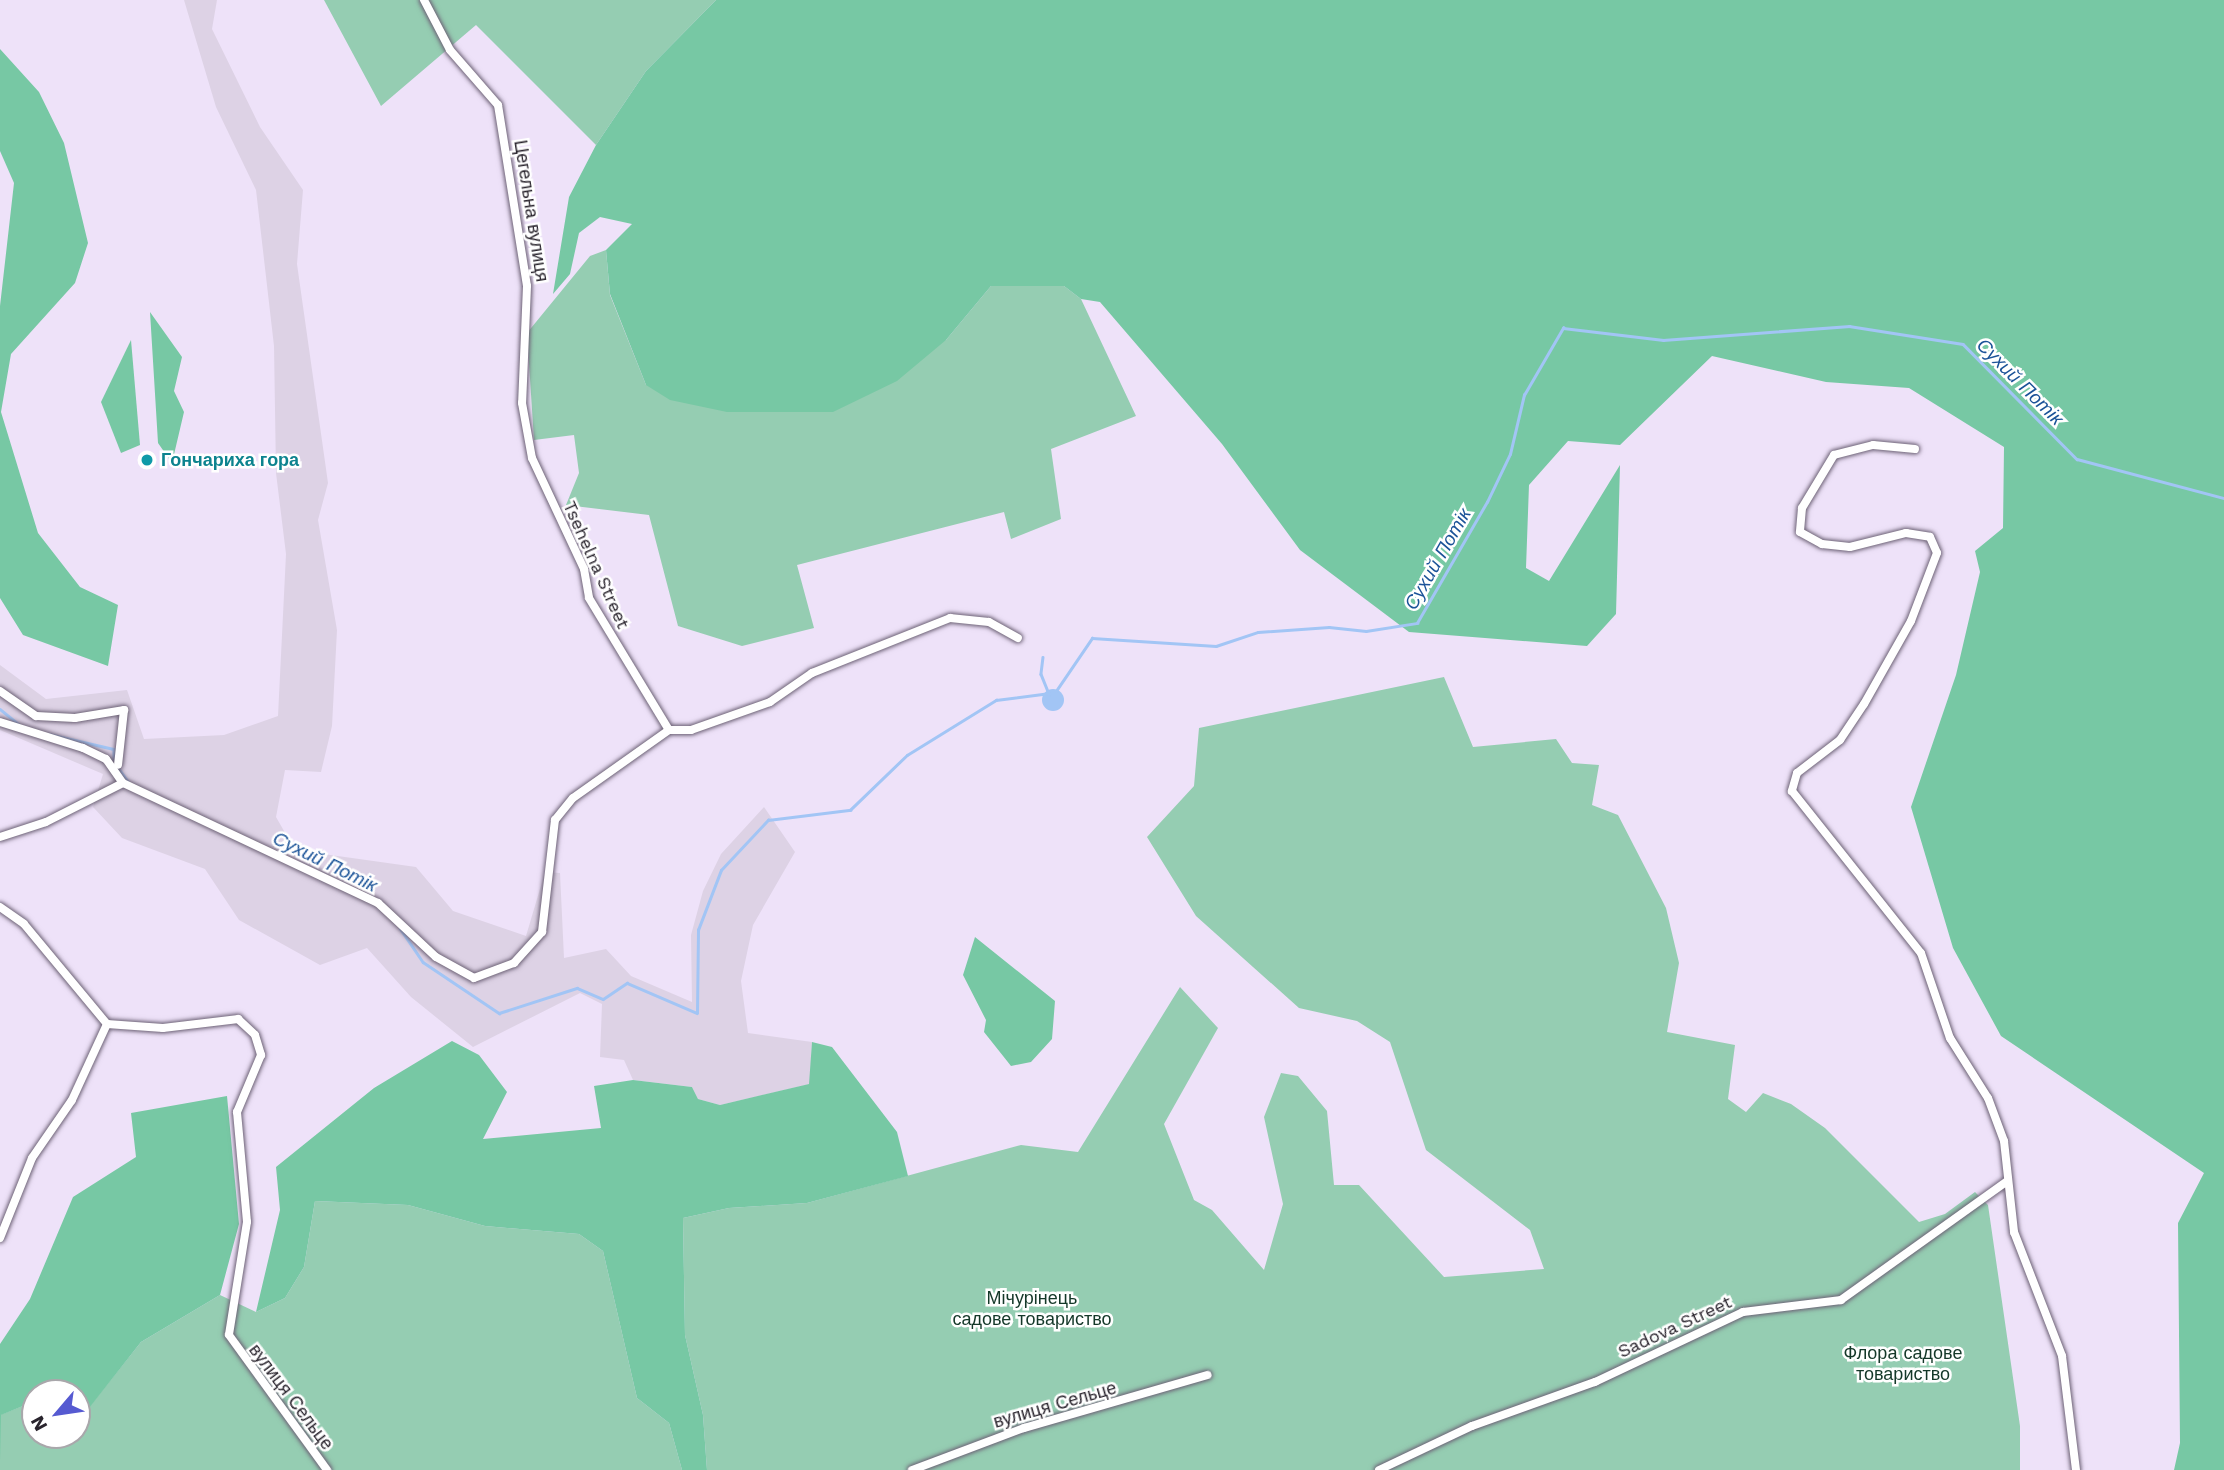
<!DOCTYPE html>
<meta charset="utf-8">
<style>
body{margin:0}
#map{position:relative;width:2224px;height:1470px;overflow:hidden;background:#eee2f9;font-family:"Work Sans",sans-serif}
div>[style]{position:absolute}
.industrial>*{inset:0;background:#ddd2e5}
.green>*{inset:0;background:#95cdb2}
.forest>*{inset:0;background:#77c8a4}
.water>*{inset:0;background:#a2c5f5}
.round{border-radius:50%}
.stream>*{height:2.5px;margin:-1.25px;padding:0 1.25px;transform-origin:1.25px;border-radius:1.25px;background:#a2c5f5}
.roads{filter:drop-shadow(0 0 2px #6d6276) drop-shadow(0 0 2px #6d6276)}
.street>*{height:8px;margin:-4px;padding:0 4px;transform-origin:4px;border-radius:4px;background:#fff}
.dots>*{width:19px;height:19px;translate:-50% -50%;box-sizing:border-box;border:4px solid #fff;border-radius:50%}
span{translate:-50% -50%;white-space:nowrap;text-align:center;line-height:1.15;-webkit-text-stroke:5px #fff;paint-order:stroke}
.street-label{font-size:18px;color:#29242d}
.culture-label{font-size:18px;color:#0d838f;font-weight:700}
.left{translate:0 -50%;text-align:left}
.park-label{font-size:18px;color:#143829}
.water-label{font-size:19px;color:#1b5398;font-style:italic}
.north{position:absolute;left:21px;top:1379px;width:70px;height:70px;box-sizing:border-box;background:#fff;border:2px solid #a9a7ab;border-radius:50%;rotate:241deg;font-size:19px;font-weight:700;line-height:28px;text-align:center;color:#29242d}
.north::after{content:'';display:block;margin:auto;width:24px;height:32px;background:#565ad1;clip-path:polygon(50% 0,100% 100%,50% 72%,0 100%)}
</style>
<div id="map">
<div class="industrial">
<i style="clip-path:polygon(184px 0,217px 0,212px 29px,260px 127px,303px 190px,297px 264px,328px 483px,318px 520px,337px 630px,332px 726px,321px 772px,285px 770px,276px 817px,295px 850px,416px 867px,453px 911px,526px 936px,545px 872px,560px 873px,564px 958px,606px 949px,631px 976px,692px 1002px,691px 935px,703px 891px,721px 854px,764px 807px,795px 852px,753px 925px,741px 981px,748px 1033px,812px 1042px,810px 1084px,720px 1105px,698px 1099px,692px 1087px,633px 1080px,624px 1060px,600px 1057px,602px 1004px,580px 993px,473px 1047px,411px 997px,367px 948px,320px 965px,239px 920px,205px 869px,122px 838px,93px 807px,103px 774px,0 730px,0 665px,46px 699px,127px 690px,144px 739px,224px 735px,278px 716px,286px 554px,276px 473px,274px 346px,256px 190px,216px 107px)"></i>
</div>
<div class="green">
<i style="clip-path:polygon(324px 0,716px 0,646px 71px,596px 145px,476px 25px,381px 106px)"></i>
<i style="clip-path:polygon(606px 250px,610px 295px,646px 385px,946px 340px,991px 286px,1041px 282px,1064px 286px,1081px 299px,1136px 416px,1051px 449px,1061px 519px,1011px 539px,1004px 512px,797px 565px,814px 628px,742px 646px,678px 626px,649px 515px,566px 505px,579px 473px,574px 435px,534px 440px,527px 333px,590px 256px)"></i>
<i style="clip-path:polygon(1444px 677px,1473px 747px,1556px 739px,1572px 763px,1599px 765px,1592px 805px,1618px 815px,1666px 908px,1679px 963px,1667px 1032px,1735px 1045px,1728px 1099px,1746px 1112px,1763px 1093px,1791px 1104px,1825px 1128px,1919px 1222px,1945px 1214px,1975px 1192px,1988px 1205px,2020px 1426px,2020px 1470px,707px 1470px,703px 1415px,685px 1335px,683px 1218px,729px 1208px,807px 1203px,1021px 1145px,1078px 1152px,1180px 987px,1218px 1028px,1164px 1124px,1194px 1200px,1212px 1210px,1264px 1270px,1283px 1204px,1264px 1117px,1281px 1073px,1298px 1076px,1327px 1111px,1334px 1185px,1359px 1185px,1444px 1277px,1544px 1269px,1530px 1230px,1426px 1150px,1390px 1042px,1357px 1021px,1299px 1008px,1196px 916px,1147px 837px,1194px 786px,1199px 728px)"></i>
<i style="clip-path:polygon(315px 1201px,408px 1205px,485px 1226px,579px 1234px,603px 1251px,637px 1398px,669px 1423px,682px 1470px,0 1470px,0 1415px,35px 1401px,35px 1435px,77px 1435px,77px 1413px,82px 1416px,141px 1342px,220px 1295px,256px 1312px,285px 1298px,304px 1267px)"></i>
</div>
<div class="forest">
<i style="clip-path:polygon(716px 0,2224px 0,2224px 1470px,2174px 1470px,2180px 1443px,2178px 1223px,2204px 1173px,2001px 1036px,1953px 948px,1911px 807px,1956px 675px,1980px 572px,1975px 551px,2003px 528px,2004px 447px,1909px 388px,1826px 382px,1712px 356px,1620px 445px,1568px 441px,1529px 485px,1526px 568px,1549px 581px,1620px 465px,1616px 614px,1587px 646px,1409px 632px,1300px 550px,1222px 444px,1100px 302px,1081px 299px,1064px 286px,991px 286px,946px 340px,897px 381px,833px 412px,727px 412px,670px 400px,646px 385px,610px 294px,606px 250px,632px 224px,600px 217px,579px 233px,570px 274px,553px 294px,569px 197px,596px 145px,646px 71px)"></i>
<i style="clip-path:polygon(0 49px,39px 92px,64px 143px,88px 243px,75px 283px,11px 354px,1px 412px,38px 533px,80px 587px,118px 605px,108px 666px,23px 635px,0 598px,0 306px,14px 183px,0 151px)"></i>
<i style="clip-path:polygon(150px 312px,182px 357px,174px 391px,184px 412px,172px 463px,158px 443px)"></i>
<i style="clip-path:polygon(131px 340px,140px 445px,121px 453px,101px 402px)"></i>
<i style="clip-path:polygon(975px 937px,1055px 1001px,1052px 1039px,1031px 1062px,1011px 1066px,984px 1032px,986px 1020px,963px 975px)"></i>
<i style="clip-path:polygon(452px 1041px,479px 1055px,507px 1092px,483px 1139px,601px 1128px,594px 1086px,633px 1080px,692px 1087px,698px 1099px,720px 1105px,809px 1084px,812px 1042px,832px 1047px,897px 1132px,908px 1176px,807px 1203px,729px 1208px,683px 1218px,685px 1335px,703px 1415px,707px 1470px,682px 1470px,669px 1423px,637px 1398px,603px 1251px,579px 1234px,485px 1226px,408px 1205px,315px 1201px,304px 1267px,285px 1298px,256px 1312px,280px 1210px,276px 1167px,374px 1088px)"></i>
<i style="clip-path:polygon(227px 1096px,239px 1224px,220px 1295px,141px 1342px,82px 1417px,77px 1393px,35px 1393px,35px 1401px,1px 1415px,0 1462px,0 1344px,30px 1299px,73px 1197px,136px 1157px,131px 1113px)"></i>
</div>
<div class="water">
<i class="round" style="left:1042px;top:689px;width:22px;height:22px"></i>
</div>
<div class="stream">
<i style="left:1043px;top:657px;width:17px;rotate:97deg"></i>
<i style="left:1041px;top:674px;width:22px;rotate:68deg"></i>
<i style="left:1056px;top:691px;width:64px;rotate:-55.8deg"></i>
<i style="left:1092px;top:638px;width:124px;rotate:3.7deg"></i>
<i style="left:1216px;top:646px;width:44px;rotate:-18.4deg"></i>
<i style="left:1258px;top:632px;width:71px;rotate:-4deg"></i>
<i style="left:1329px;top:627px;width:37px;rotate:6deg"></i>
<i style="left:1366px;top:631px;width:52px;rotate:-8.9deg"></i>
<i style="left:1417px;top:623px;width:140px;rotate:-60deg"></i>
<i style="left:1487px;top:502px;width:53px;rotate:-64.4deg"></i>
<i style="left:1510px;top:454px;width:61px;rotate:-76.7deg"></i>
<i style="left:1524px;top:395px;width:78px;rotate:-59.8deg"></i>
<i style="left:1563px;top:328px;width:101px;rotate:6.8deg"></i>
<i style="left:1663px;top:340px;width:187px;rotate:-4.3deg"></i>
<i style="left:1849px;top:326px;width:115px;rotate:9deg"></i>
<i style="left:1963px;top:344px;width:162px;rotate:45.3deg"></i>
<i style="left:2077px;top:459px;width:152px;rotate:14.9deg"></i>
<i style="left:0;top:709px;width:26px;rotate:39deg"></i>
<i style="left:49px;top:734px;width:67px;rotate:13deg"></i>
<i style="left:114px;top:749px;width:13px;rotate:90deg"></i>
<i style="left:114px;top:762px;width:26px;rotate:54deg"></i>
<i style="left:400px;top:928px;width:41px;rotate:55.9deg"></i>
<i style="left:423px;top:962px;width:92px;rotate:33.9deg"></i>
<i style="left:499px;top:1013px;width:82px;rotate:-17.8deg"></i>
<i style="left:577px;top:988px;width:28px;rotate:23deg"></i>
<i style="left:603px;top:999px;width:29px;rotate:-34deg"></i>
<i style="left:627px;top:983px;width:76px;rotate:23.2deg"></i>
<i style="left:697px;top:1013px;width:83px;rotate:-89.3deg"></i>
<i style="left:698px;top:930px;width:64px;rotate:-69deg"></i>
<i style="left:721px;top:870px;width:69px;rotate:-46.8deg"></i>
<i style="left:768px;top:820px;width:83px;rotate:-7deg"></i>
<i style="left:850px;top:810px;width:79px;rotate:-44deg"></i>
<i style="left:907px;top:755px;width:105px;rotate:-31.7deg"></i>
<i style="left:996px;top:700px;width:54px;rotate:-7.4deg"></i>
</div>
<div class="roads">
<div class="street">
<i style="left:424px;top:0;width:56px;rotate:62.5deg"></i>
<i style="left:450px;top:50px;width:73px;rotate:48.9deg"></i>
<i style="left:498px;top:105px;width:183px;rotate:80.9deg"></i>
<i style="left:527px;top:286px;width:117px;rotate:92.4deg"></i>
<i style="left:522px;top:403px;width:56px;rotate:79.7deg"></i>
<i style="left:532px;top:458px;width:123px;rotate:64.9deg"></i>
<i style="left:584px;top:569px;width:29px;rotate:80deg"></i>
<i style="left:589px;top:598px;width:154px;rotate:58.8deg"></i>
<i style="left:1915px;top:449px;width:42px;rotate:-174.6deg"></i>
<i style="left:1873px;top:445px;width:40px;rotate:165.6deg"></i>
<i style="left:1834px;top:455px;width:62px;rotate:121.1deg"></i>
<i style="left:1802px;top:508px;width:24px;rotate:95deg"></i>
<i style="left:1800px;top:532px;width:25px;rotate:29deg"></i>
<i style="left:1822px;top:544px;width:28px;rotate:6deg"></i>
<i style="left:1850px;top:547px;width:58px;rotate:-14deg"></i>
<i style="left:1906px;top:533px;width:24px;rotate:9deg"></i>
<i style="left:1930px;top:537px;width:17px;rotate:66deg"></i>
<i style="left:1937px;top:553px;width:73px;rotate:110.9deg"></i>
<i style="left:1911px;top:621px;width:95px;rotate:119.5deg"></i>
<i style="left:1864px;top:704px;width:43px;rotate:123.7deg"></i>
<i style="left:1840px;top:740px;width:54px;rotate:142.5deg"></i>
<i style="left:1797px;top:773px;width:19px;rotate:106deg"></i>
<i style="left:1792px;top:791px;width:207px;rotate:51.5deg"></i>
<i style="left:1921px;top:953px;width:90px;rotate:71.2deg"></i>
<i style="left:1950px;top:1038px;width:71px;rotate:57.7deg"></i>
<i style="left:1988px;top:1098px;width:46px;rotate:69.6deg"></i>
<i style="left:2004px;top:1141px;width:92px;rotate:83.7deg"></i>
<i style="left:2014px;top:1232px;width:133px;rotate:68.8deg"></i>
<i style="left:2062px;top:1356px;width:115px;rotate:83deg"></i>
<i style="left:0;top:691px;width:44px;rotate:34.8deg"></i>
<i style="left:36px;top:716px;width:39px;rotate:3deg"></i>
<i style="left:75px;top:718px;width:50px;rotate:-9.3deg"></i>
<i style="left:124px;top:710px;width:55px;rotate:96.2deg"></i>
<i style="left:0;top:722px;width:87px;rotate:17.4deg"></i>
<i style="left:83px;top:748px;width:25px;rotate:26deg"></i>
<i style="left:106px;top:759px;width:29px;rotate:55deg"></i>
<i style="left:123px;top:783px;width:282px;rotate:25.2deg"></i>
<i style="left:378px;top:903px;width:79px;rotate:43deg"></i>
<i style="left:436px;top:957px;width:43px;rotate:28.9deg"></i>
<i style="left:474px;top:978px;width:43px;rotate:-20.6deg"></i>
<i style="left:514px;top:963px;width:42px;rotate:-47.9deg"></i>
<i style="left:542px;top:932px;width:113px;rotate:-83.4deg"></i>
<i style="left:555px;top:820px;width:28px;rotate:-51deg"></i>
<i style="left:573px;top:798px;width:118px;rotate:-35.3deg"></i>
<i style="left:669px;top:730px;width:22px"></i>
<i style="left:691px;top:730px;width:84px;rotate:-19.5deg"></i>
<i style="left:770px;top:702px;width:51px;rotate:-34.6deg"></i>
<i style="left:812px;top:673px;width:149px;rotate:-21.7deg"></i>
<i style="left:950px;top:618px;width:39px;rotate:6deg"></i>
<i style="left:989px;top:622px;width:33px;rotate:29deg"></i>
<i style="left:0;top:837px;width:48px;rotate:-18.1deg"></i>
<i style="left:46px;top:822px;width:86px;rotate:-26.9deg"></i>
<i style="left:0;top:907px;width:29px;rotate:35deg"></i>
<i style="left:24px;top:924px;width:130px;rotate:50.3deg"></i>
<i style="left:107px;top:1024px;width:56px;rotate:4.1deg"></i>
<i style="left:163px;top:1028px;width:76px;rotate:-6.8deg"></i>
<i style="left:238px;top:1019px;width:23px;rotate:43deg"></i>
<i style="left:255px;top:1035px;width:21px;rotate:73deg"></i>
<i style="left:261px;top:1055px;width:62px;rotate:112.8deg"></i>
<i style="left:237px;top:1112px;width:110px;rotate:84.8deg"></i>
<i style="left:247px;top:1222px;width:114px;rotate:99.1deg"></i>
<i style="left:229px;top:1335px;width:167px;rotate:54deg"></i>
<i style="left:0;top:1238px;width:86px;rotate:-68.2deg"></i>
<i style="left:32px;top:1158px;width:70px;rotate:-55.4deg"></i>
<i style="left:72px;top:1100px;width:84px;rotate:-65.3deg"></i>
<i style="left:912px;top:1470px;width:120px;rotate:-20.6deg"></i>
<i style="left:1024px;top:1428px;width:191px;rotate:-16.1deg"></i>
<i style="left:1379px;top:1470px;width:103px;rotate:-25.3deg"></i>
<i style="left:1472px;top:1426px;width:131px;rotate:-19.7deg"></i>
<i style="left:1595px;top:1382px;width:164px;rotate:-25.3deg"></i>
<i style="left:1743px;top:1312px;width:99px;rotate:-7deg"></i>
<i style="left:1841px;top:1300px;width:204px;rotate:-35.6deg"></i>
</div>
</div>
<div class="dots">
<i style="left:147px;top:460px;background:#0f9aa8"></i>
</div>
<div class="street-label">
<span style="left:531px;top:211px;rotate:81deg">Цегельна вулиця</span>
<span style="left:596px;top:565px;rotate:66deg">Tsehelna Street</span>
<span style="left:1675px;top:1327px;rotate:-25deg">Sadova Street</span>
<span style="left:291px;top:1397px;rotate:53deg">вулиця Сельце</span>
<span style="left:1055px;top:1405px;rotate:-16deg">вулиця Сельце</span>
</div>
<div class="culture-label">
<span class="left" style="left:161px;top:460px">Гончариха гора</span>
</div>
<div class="park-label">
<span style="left:1032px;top:1309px">Мічурінець<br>садове товариство</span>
<span style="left:1903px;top:1364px">Флора садове<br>товариство</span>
</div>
<div class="water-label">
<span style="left:2020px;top:382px;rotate:45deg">Сухий Потік</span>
<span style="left:1438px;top:559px;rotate:-60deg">Сухий Потік</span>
<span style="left:325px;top:862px;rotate:26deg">Сухий Потік</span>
</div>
<div class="north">N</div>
</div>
